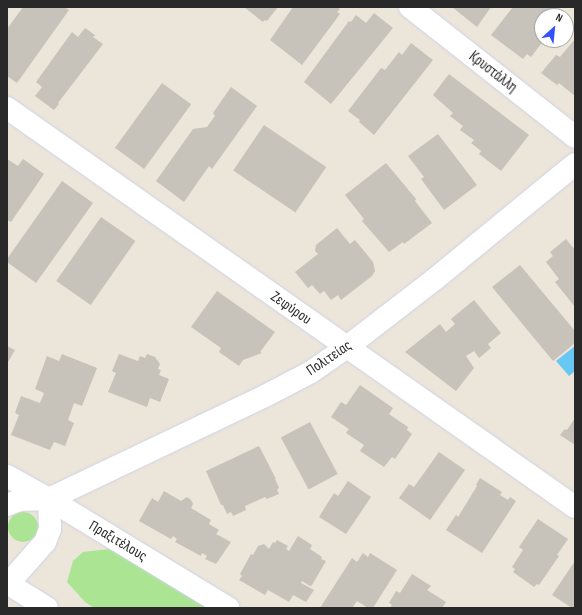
<!DOCTYPE html>
<meta charset="utf-8">
<style>
body{margin:0}
#map{position:relative;width:582px;height:615px;overflow:hidden;background:#ece5da;font-family:"Sofia Sans Condensed",sans-serif}
div>[style]{position:absolute}
.green>*{inset:0;background:#abe594}
.round{border-radius:50%}
.water>*{inset:0;background:#68c7f3}
.building>*{inset:0;background:#c7c2ba;transform-origin:0 0}
.roads{filter:drop-shadow(0 0 1px #cfd2e3) drop-shadow(0 0 1px #cfd2e3)}
.minor>*{height:22px;margin:-11px;padding:0 11px;transform-origin:11px;border-radius:11px;background:#fff}
span{translate:-50% -50%;white-space:nowrap;text-align:center;line-height:1.15;-webkit-text-stroke:3.5px #fff;paint-order:stroke}
.street-label{font-size:15px;color:#292929}
.frame{position:absolute;inset:0;border:8px solid #292929;pointer-events:none}
.north{position:absolute;left:534px;top:8px;width:40px;height:40px;box-sizing:border-box;background:#fff;border:1px solid #a9a9a9;border-radius:50%;rotate:27deg;font-size:11px;font-weight:700;line-height:16px;text-align:center;color:#292929}
.north::after{content:'';display:block;margin:auto;width:14px;height:18px;background:#3450ff;clip-path:polygon(50% 0,100% 100%,50% 72%,0 100%)}
</style>
<div id="map">
<div class="green">
<i class="round" style="left:8px;top:512px;width:30px;height:30px"></i>
<i style="clip-path:polygon(109px 549px,135px 562px,212px 608px,94px 608px,85px 602px,67px 582px,73px 561px,83px 552px)"></i>
</div>
<div class="water">
<i style="clip-path:polygon(575px 346px,575px 371px,569px 376px,556px 361px)"></i>
</div>
<div class="building">
<i style="clip-path:polygon(23px 7px,64px 7px,69px 10px,17px 83px,7px 76px,7px 29px)"></i>
<i style="clip-path:polygon(244px 7px,278px 7px,267px 21px,265px 20px,263px 22px)"></i>
<i style="clip-path:polygon(293px 7px,337px 7px,340px 9px,337px 12px,340px 14px,302px 65px,270px 40px)"></i>
<i style="clip-path:polygon(452px 7px,491px 7px,477px 27px)"></i>
<i style="clip-path:polygon(513px 7px,554px 7px,564px 14px,562px 16px,542px 16px,542px 40px,544px 40px,531px 57px,527px 54px,523px 59px,491px 35px)"></i>
<i style="clip-path:polygon(374px 13px,393px 28px,331px 104px,304px 82px,349px 21px,351px 22px,356px 15px,366px 23px)"></i>
<i style="clip-path:polygon(85px 28px,95px 35px,93px 37px,103px 44px,58px 103px,59px 104px,54px 110px,35px 96px,42px 87px,36px 82px,72px 32px,78px 37px)"></i>
<i style="clip-path:polygon(575px 39px,575px 96px,559px 83px,557px 85px,541px 73px,556px 55px,560px 57px)"></i>
<i style="clip-path:polygon(411px 43px,433px 60px,374px 135px,359px 122px,360px 120px,348px 111px,381px 68px,385px 70px,399px 52px,402px 55px)"></i>
<i style="clip-path:polygon(449px 74px,529px 135px,501px 171px,479px 154px,481px 151px,471px 143px,474px 140px,460px 130px,463px 126px,450px 116px,453px 113px,433px 95px)"></i>
<i style="left:162px;top:83px;width:36px;height:80px;rotate:36deg"></i>
<i style="clip-path:polygon(231px 87px,257px 106px,212px 169px,209px 166px,184px 202px,156px 181px,193px 129px,207px 127px,215px 116px,213px 113px)"></i>
<i style="left:264px;top:125px;width:75px;height:55px;rotate:34deg"></i>
<i style="clip-path:polygon(438px 134px,477px 185px,444px 210px,421px 179px,424px 177px,408px 156px)"></i>
<i style="clip-path:polygon(7px 159px,18px 166px,23px 159px,44px 174px,11px 222px,7px 220px)"></i>
<i style="clip-path:polygon(386px 163px,416px 199px,415px 201px,432px 223px,404px 244px,403px 242px,389px 252px,362px 221px,364px 219px,345px 195px)"></i>
<i style="clip-path:polygon(62px 181px,93px 203px,36px 283px,7px 262px,7px 259px)"></i>
<i style="left:101px;top:217px;width:42px;height:78px;rotate:35deg"></i>
<i style="clip-path:polygon(337px 228px,350px 244px,355px 240px,373px 262px,375px 271px,372px 276px,341px 300px,338px 295px,331px 300px,324px 291px,320px 294px,312px 285px,308px 288px,295px 272px,318px 254px,315px 251px,316px 245px)"></i>
<i style="clip-path:polygon(566px 239px,575px 250px,575px 307px,555px 282px,559px 279px,546px 262px,553px 256px,550px 252px)"></i>
<i style="clip-path:polygon(520px 265px,575px 331px,575px 343px,553px 361px,492px 287px)"></i>
<i style="clip-path:polygon(217px 291px,275px 332px,260px 352px,262px 353px,243px 360px,239px 366px,219px 352px,221px 348px,191px 327px)"></i>
<i style="clip-path:polygon(474px 300px,501px 333px,488px 344px,491px 348px,479px 358px,474px 351px,466px 356px,474px 368px,456px 391px,405px 352px,440px 324px,446px 332px,455px 324px,451px 319px)"></i>
<i style="clip-path:polygon(7px 346px,15px 350px,7px 364px)"></i>
<i style="clip-path:polygon(62px 354px,97px 368px,82px 406px,74px 403px,68px 420px,74px 423px,65px 446px,54px 442px,50px 450px,11px 435px,19px 415px,15px 413px,21px 396px,40px 403px,44px 393px,35px 389px,47px 356px,59px 361px)"></i>
<i style="clip-path:polygon(119px 354px,138px 361px,140px 356px,145px 358px,147px 354px,155px 357px,160px 364px,158px 369px,161px 370px,159px 375px,169px 379px,160px 402px,150px 398px,147px 407px,108px 392px,116px 373px,112px 371px)"></i>
<i style="clip-path:polygon(360px 385px,393px 408px,389px 414px,408px 427px,407px 430px,412px 434px,395px 459px,392px 457px,384px 467px,360px 451px,364px 445px,346px 433px,349px 429px,331px 417px,341px 402px,346px 405px)"></i>
<i style="clip-path:polygon(575px 418px,575px 445px,560px 435px,565px 429px,567px 430px)"></i>
<i style="left:310px;top:422px;width:59px;height:33px;rotate:62deg"></i>
<i style="clip-path:polygon(259px 446px,276px 479px,275px 479px,279px 488px,277px 490px,279px 494px,267px 499px,265px 497px,245px 506px,246px 510px,233px 516px,231px 512px,227px 514px,223px 505px,221px 505px,206px 471px)"></i>
<i style="clip-path:polygon(439px 452px,465px 470px,430px 520px,399px 498px,409px 484px,414px 487px)"></i>
<i style="clip-path:polygon(480px 478px,502px 492px,500px 495px,508px 500px,510px 497px,516px 501px,482px 553px,446px 530px,456px 515px,458px 517px,477px 486px,476px 485px)"></i>
<i style="clip-path:polygon(348px 481px,371px 497px,346px 534px,319px 517px,334px 493px,338px 496px)"></i>
<i style="clip-path:polygon(164px 491px,181px 501px,187px 497px,191px 500px,193px 504px,191px 508px,211px 520px,209px 524px,219px 530px,216px 534px,231px 542px,216px 564px,205px 559px,207px 556px,202px 553px,201px 556px,175px 542px,177px 539px,173px 536px,171px 539px,139px 521px,152px 498px,158px 502px)"></i>
<i style="clip-path:polygon(538px 519px,568px 539px,557px 555px,559px 556px,539px 585px,537px 584px,534px 587px,513px 572px,515px 569px,512px 567px,523px 550px,519px 547px)"></i>
<i style="clip-path:polygon(298px 536px,312px 545px,310px 549px,322px 557px,321px 559px,326px 561px,312px 585px,310px 586px,302px 581px,301px 583px,314px 590px,306px 602px,293px 595px,289px 602px,268px 590px,265px 595px,239px 580px,242px 576px,240px 574px,251px 554px,253px 555px,258px 546px,264px 544px,269px 549px,273px 542px,275px 543px,277px 540px,288px 546px,286px 549px,289px 551px)"></i>
<i style="clip-path:polygon(363px 553px,368px 557px,370px 553px,397px 570px,373px 608px,368px 608px,357px 601px,352px 608px,320px 608px,352px 558px,357px 562px)"></i>
<i style="clip-path:polygon(575px 561px,575px 608px,572px 608px,552px 595px)"></i>
<i style="clip-path:polygon(412px 574px,431px 586px,427px 590px,446px 602px,442px 608px,390px 608px,392px 605px,389px 603px,396px 591px,400px 593px)"></i>
</div>
<div class="roads">
<div class="minor">
<i style="left:410px;top:7px;width:210px;rotate:38.2deg"></i>
<i style="left:7px;top:108px;width:694px;rotate:35.09deg"></i>
<i style="left:7px;top:476px;width:48px;rotate:28.7deg"></i>
<i style="left:49px;top:499px;width:210px;rotate:31.3deg"></i>
<i style="left:49px;top:499px;width:239px;rotate:-25.5deg"></i>
<i style="left:265px;top:396px;width:52px;rotate:-27.6deg"></i>
<i style="left:311px;top:372px;width:44px;rotate:-34.8deg"></i>
<i style="left:347px;top:347px;width:111px;rotate:-37.7deg"></i>
<i style="left:435px;top:279px;width:181px;rotate:-39.4deg"></i>
<i style="left:7px;top:505px;width:14px;rotate:-21deg"></i>
<i style="left:20px;top:500px;width:29px;rotate:-2deg"></i>
<i style="left:49px;top:499px;width:30px;rotate:88deg"></i>
<i style="left:50px;top:529px;width:14px;rotate:111deg"></i>
<i style="left:45px;top:542px;width:56px;rotate:131.4deg"></i>
<i style="left:7px;top:583px;width:47px;rotate:32deg"></i>
</div>
</div>
<div class="street-label">
<span style="left:493px;top:72px;rotate:38deg">Κρυστάλλη</span>
<span style="left:291px;top:308px;rotate:35deg">Ζεφύρου</span>
<span style="left:329px;top:358px;rotate:-34deg">Πολιτείας</span>
<span style="left:118px;top:541px;rotate:31deg">Πραξιτέλους</span>
</div>
<div class="frame"></div>
<div class="north">N</div>
</div>
